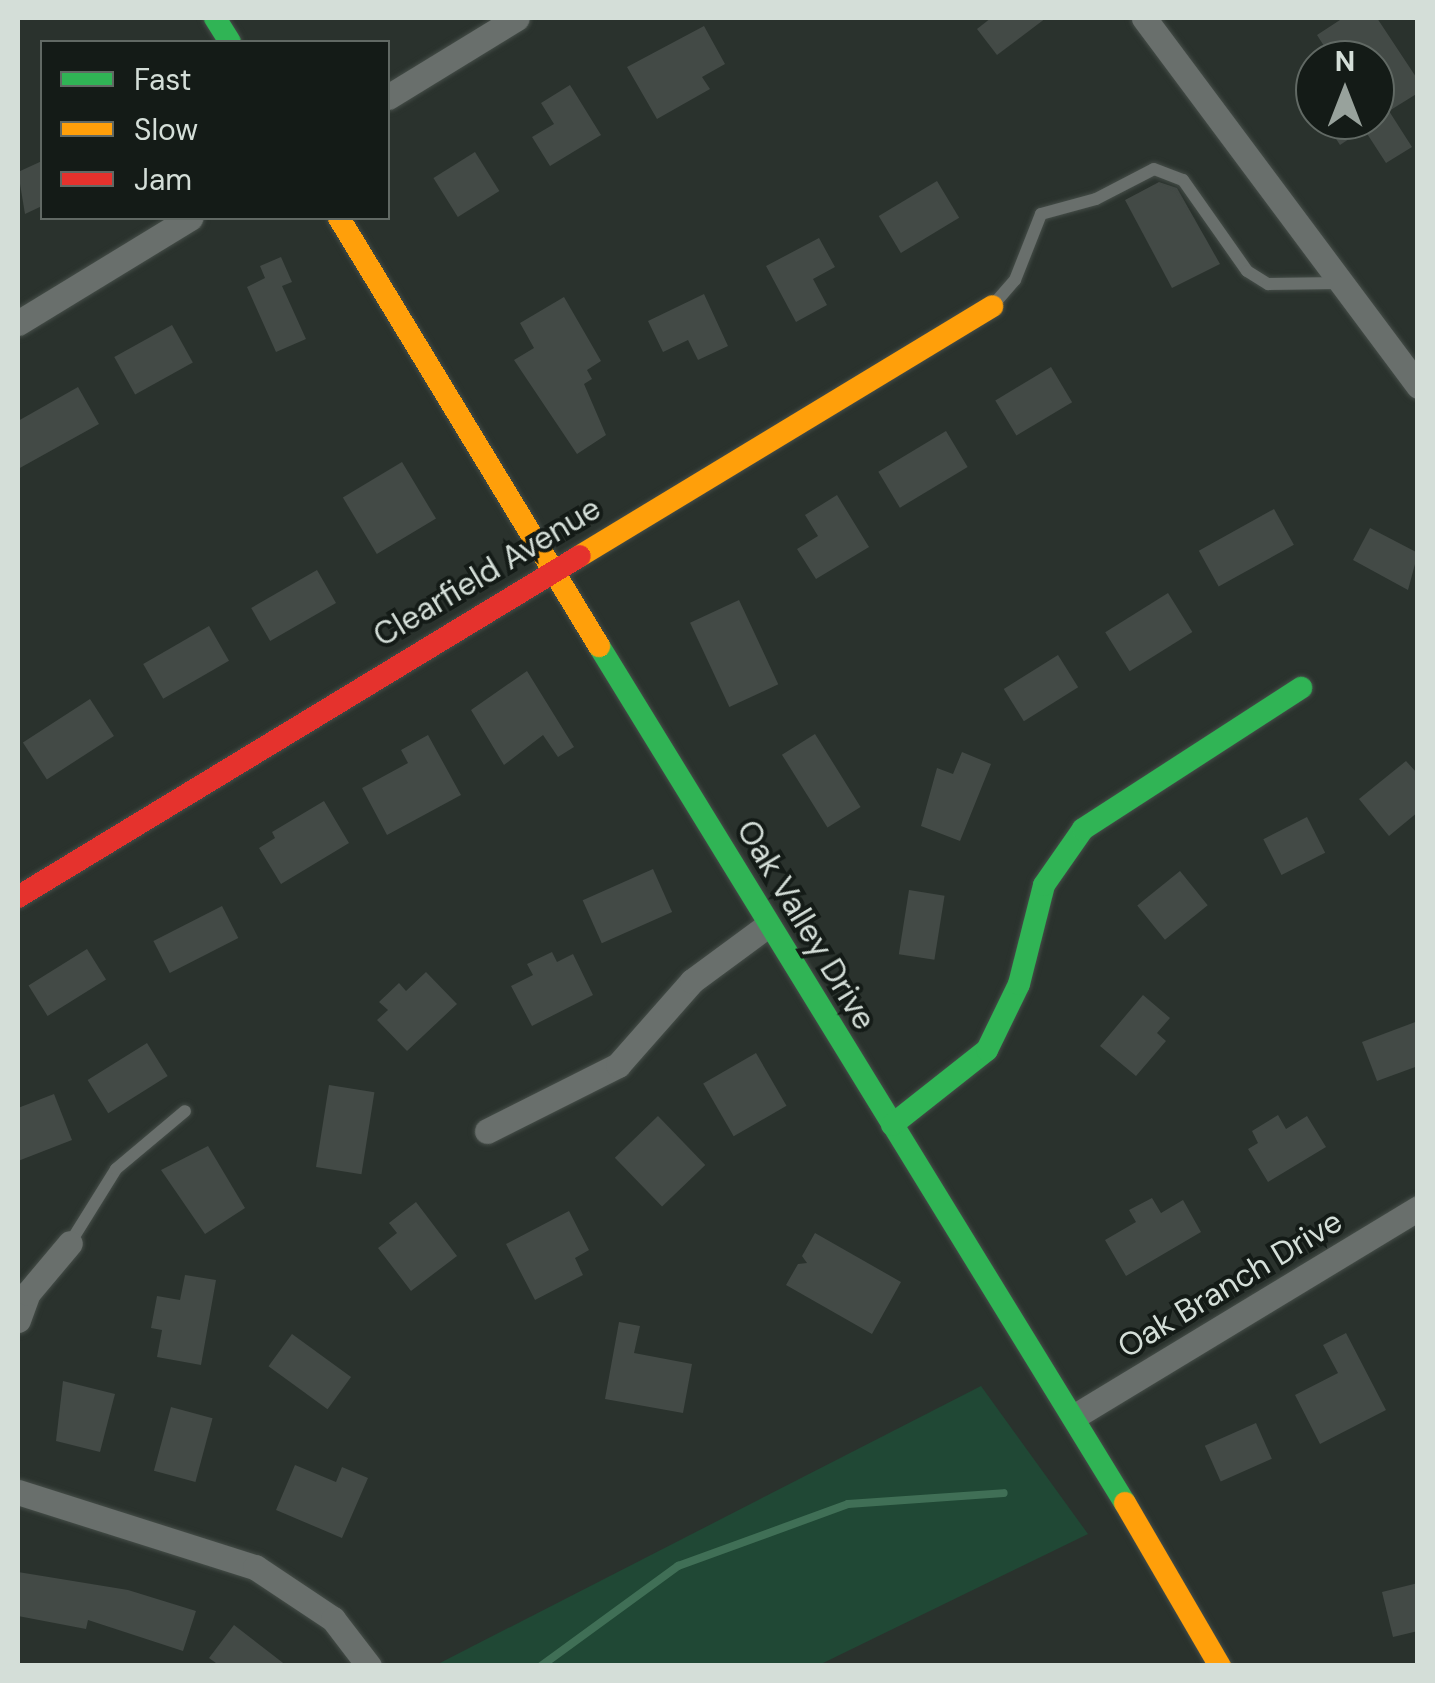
<!DOCTYPE html>
<style>
body{margin:0}
#map{position:relative;width:1435px;height:1683px;overflow:hidden;background:#2a322d;font-family:"DM Sans",sans-serif}
div>[style]{position:absolute}
.green>*{inset:0;background:#204835}
.stream>*{height:8px;margin:-4px;padding:0 4px;transform-origin:4px;border-radius:4px;background:#406f56}
.building>*{inset:0;background:#434a46;transform-origin:0 0}
.roads{filter:drop-shadow(0 0 2px #454d48) drop-shadow(0 0 2px #454d48)}
.lane>*{height:12px;margin:-6px;padding:0 6px;transform-origin:6px;border-radius:6px;background:#696f6c}
.street>*{height:25px;margin:-12.5px;padding:0 12.5px;transform-origin:12.5px;border-radius:12.5px;background:#696f6c}
.fast>*{height:22px;margin:-11px;padding:0 11px;transform-origin:11px;border-radius:11px;background:#30b455}
.slow>*{height:22px;margin:-11px;padding:0 11px;transform-origin:11px;border-radius:11px;background:#ff9f0a}
.jam>*{height:22px;margin:-11px;padding:0 11px;transform-origin:11px;border-radius:11px;background:#e5322d}
span{translate:-50% -50%;white-space:nowrap;text-align:center;line-height:1.15;-webkit-text-stroke:8px #141b17;paint-order:stroke}
.street-label{font-size:32px;color:#d4ded8}
.frame{position:absolute;inset:0;border:20px solid #d4ded8;pointer-events:none}
.legend{position:absolute;left:40px;top:40px;width:350px;height:180px;box-sizing:border-box;background:#141b17;border:2px solid #616964;margin:0;padding:12px 18px;list-style:none;font-size:30px;color:#d4ded8}
.legend li{display:flex;align-items:center;gap:20px;height:50px}
.legend b{width:50px;border:2px solid #616964}
.north{position:absolute;left:1295px;top:40px;width:100px;height:100px;box-sizing:border-box;background:#141b17;border:2px solid #616964;border-radius:50%;rotate:0deg;font-size:28px;font-weight:700;line-height:40px;text-align:center;color:#d4ded8}
.north::after{content:'';display:block;margin:auto;width:35px;height:45px;background:#98a29c;clip-path:polygon(50% 0,100% 100%,50% 72%,0 100%)}
</style>
<div id="map">
<div class="green">
<i style="clip-path:polygon(981px 1386px,1088px 1534px,819px 1665px,436px 1665px)"></i>
</div>
<div class="stream">
<i style="left:541px;top:1666px;width:170px;rotate:-36.1deg"></i>
<i style="left:678px;top:1566px;width:181px;rotate:-20deg"></i>
<i style="left:848px;top:1504px;width:156px;rotate:-4deg"></i>
</div>
<div class="building">
<i style="clip-path:polygon(991px 18px,1046px 18px,997px 55px,977px 29px)"></i>
<i style="clip-path:polygon(1343px 18px,1377px 18px,1418px 80px,1418px 93px,1389px 111px,1412px 147px,1386px 163px,1364px 129px,1340px 145px,1324px 120px,1375px 120px,1375px 60px,1333px 60px,1317px 35px)"></i>
<i style="clip-path:polygon(704px 26px,725px 64px,702px 77px,710px 89px,657px 119px,627px 67px)"></i>
<i style="clip-path:polygon(570px 85px,601px 135px,550px 166px,532px 137px,554px 124px,541px 103px)"></i>
<i style="left:475px;top:152px;width:46px;height:49px;rotate:58deg"></i>
<i style="clip-path:polygon(42px 161px,42px 206px,25px 214px,18px 172px)"></i>
<i style="left:937px;top:181px;width:43px;height:68px;rotate:59deg"></i>
<i style="clip-path:polygon(1159px 182px,1177px 188px,1220px 264px,1172px 288px,1125px 200px)"></i>
<i style="clip-path:polygon(819px 238px,835px 267px,813px 279px,827px 305px,796px 322px,766px 266px)"></i>
<i style="clip-path:polygon(281px 257px,292px 282px,282px 286px,306px 339px,276px 352px,247px 287px,265px 278px,260px 266px)"></i>
<i style="clip-path:polygon(704px 294px,728px 346px,698px 360px,688px 340px,663px 352px,648px 321px)"></i>
<i style="clip-path:polygon(564px 297px,601px 361px,587px 370px,592px 379px,584px 384px,606px 435px,577px 454px,514px 360px,534px 348px,520px 323px)"></i>
<i style="left:172px;top:325px;width:43px;height:66px;rotate:61deg"></i>
<i style="left:1051px;top:367px;width:41px;height:65px;rotate:59deg"></i>
<i style="clip-path:polygon(78px 387px,99px 424px,18px 469px,18px 421px)"></i>
<i style="left:946px;top:431px;width:42px;height:79px;rotate:59deg"></i>
<i style="left:402px;top:462px;width:66px;height:69px;rotate:59deg"></i>
<i style="clip-path:polygon(837px 495px,869px 547px,816px 579px,797px 549px,818px 536px,805px 515px)"></i>
<i style="left:1274px;top:509px;width:41px;height:86px;rotate:61deg"></i>
<i style="clip-path:polygon(1370px 528px,1418px 553px,1408px 590px,1353px 560px)"></i>
<i style="left:317px;top:570px;width:38px;height:76px;rotate:60deg"></i>
<i style="left:1168px;top:593px;width:46px;height:74px;rotate:58deg"></i>
<i style="left:739px;top:600px;width:93px;height:54px;rotate:65deg"></i>
<i style="left:209px;top:626px;width:40px;height:76px;rotate:60deg"></i>
<i style="left:1058px;top:655px;width:38px;height:64px;rotate:58deg"></i>
<i style="clip-path:polygon(527px 671px,574px 747px,558px 757px,543px 735px,504px 765px,471px 710px)"></i>
<i style="left:90px;top:699px;width:44px;height:80px;rotate:57deg"></i>
<i style="left:815px;top:734px;width:86px;height:39px;rotate:58deg"></i>
<i style="clip-path:polygon(428px 735px,461px 795px,387px 835px,362px 788px,408px 763px,401px 750px)"></i>
<i style="clip-path:polygon(962px 752px,991px 764px,960px 841px,921px 826px,937px 768px,953px 774px)"></i>
<i style="clip-path:polygon(1406px 761px,1418px 774px,1418px 812px,1389px 836px,1359px 799px)"></i>
<i style="clip-path:polygon(324px 801px,349px 843px,281px 884px,259px 848px,275px 838px,272px 832px)"></i>
<i style="left:1307px;top:817px;width:40px;height:49px;rotate:63deg"></i>
<i style="left:653px;top:869px;width:47px;height:77px;rotate:66deg"></i>
<i style="left:1180px;top:871px;width:44px;height:55px;rotate:51deg"></i>
<i style="left:909px;top:890px;width:36px;height:65px;rotate:9deg"></i>
<i style="left:222px;top:906px;width:36px;height:77px;rotate:63deg"></i>
<i style="left:87px;top:949px;width:36px;height:69px;rotate:58deg"></i>
<i style="clip-path:polygon(552px 952px,557px 962px,573px 954px,593px 995px,532px 1026px,511px 986px,533px 975px,527px 964px)"></i>
<i style="clip-path:polygon(426px 972px,457px 1004px,407px 1051px,377px 1020px,388px 1010px,379px 1002px,399px 983px,406px 991px)"></i>
<i style="clip-path:polygon(1143px 995px,1170px 1018px,1157px 1033px,1166px 1041px,1136px 1076px,1100px 1046px)"></i>
<i style="clip-path:polygon(1418px 1021px,1418px 1066px,1377px 1081px,1362px 1042px)"></i>
<i style="left:147px;top:1043px;width:39px;height:70px;rotate:58deg"></i>
<i style="left:756px;top:1053px;width:61px;height:61px;rotate:60deg"></i>
<i style="left:329px;top:1085px;width:46px;height:83px;rotate:9deg"></i>
<i style="clip-path:polygon(54px 1094px,72px 1140px,18px 1161px,18px 1108px)"></i>
<i style="clip-path:polygon(1278px 1115px,1286px 1129px,1307px 1116px,1326px 1147px,1268px 1182px,1248px 1149px,1258px 1143px,1252px 1131px)"></i>
<i style="left:658px;top:1116px;width:68px;height:60px;rotate:46deg"></i>
<i style="clip-path:polygon(208px 1146px,245px 1208px,205px 1234px,161px 1170px)"></i>
<i style="clip-path:polygon(1152px 1198px,1161px 1213px,1183px 1200px,1201px 1232px,1126px 1276px,1105px 1240px,1136px 1222px,1129px 1210px)"></i>
<i style="clip-path:polygon(416px 1202px,457px 1256px,411px 1291px,378px 1248px,397px 1233px,389px 1223px)"></i>
<i style="clip-path:polygon(569px 1211px,589px 1250px,575px 1258px,583px 1275px,535px 1300px,506px 1244px)"></i>
<i style="clip-path:polygon(815px 1233px,901px 1282px,872px 1334px,786px 1285px,798px 1264px,807px 1263px,802px 1256px)"></i>
<i style="clip-path:polygon(185px 1275px,216px 1280px,201px 1365px,157px 1357px,162px 1330px,151px 1328px,157px 1296px,180px 1300px)"></i>
<i style="clip-path:polygon(619px 1322px,640px 1326px,634px 1353px,692px 1364px,683px 1413px,605px 1399px)"></i>
<i style="clip-path:polygon(1346px 1333px,1386px 1410px,1320px 1444px,1295px 1395px,1338px 1373px,1323px 1345px)"></i>
<i style="left:292px;top:1334px;width:73px;height:40px;rotate:36deg"></i>
<i style="clip-path:polygon(63px 1381px,115px 1394px,100px 1452px,56px 1441px)"></i>
<i style="left:171px;top:1407px;width:43px;height:66px;rotate:15deg"></i>
<i style="left:1256px;top:1423px;width:39px;height:56px;rotate:66deg"></i>
<i style="clip-path:polygon(295px 1465px,336px 1482px,342px 1467px,368px 1478px,342px 1538px,276px 1510px)"></i>
<i style="clip-path:polygon(18px 1572px,128px 1590px,196px 1611px,183px 1651px,88px 1620px,86px 1629px,18px 1616px)"></i>
<i style="clip-path:polygon(1418px 1583px,1418px 1631px,1393px 1637px,1382px 1592px)"></i>
<i style="clip-path:polygon(234px 1625px,287px 1666px,220px 1666px,209px 1658px)"></i>
</div>
<div class="roads">
<div class="lane">
<i style="left:994px;top:304px;width:32px;rotate:-49deg"></i>
<i style="left:1015px;top:280px;width:71px;rotate:-68.5deg"></i>
<i style="left:1041px;top:214px;width:57px;rotate:-15.3deg"></i>
<i style="left:1096px;top:199px;width:65px;rotate:-27.3deg"></i>
<i style="left:1154px;top:169px;width:31px;rotate:21deg"></i>
<i style="left:1183px;top:180px;width:111px;rotate:54.9deg"></i>
<i style="left:1247px;top:271px;width:25px;rotate:32deg"></i>
<i style="left:1268px;top:284px;width:71px;rotate:-0.8deg"></i>
<i style="left:70px;top:1243px;width:87px;rotate:-58.1deg"></i>
<i style="left:116px;top:1169px;width:90px;rotate:-40deg"></i>
</div>
<div class="street">
<i style="left:1144px;top:18px;width:459px;rotate:53.3deg"></i>
<i style="left:388px;top:97px;width:151px;rotate:-31.5deg"></i>
<i style="left:18px;top:323px;width:202px;rotate:-31.4deg"></i>
<i style="left:487px;top:1131px;width:147px;rotate:-26.7deg"></i>
<i style="left:618px;top:1065px;width:112px;rotate:-48.6deg"></i>
<i style="left:692px;top:981px;width:94px;rotate:-36.4deg"></i>
<i style="left:18px;top:1320px;width:29px;rotate:-70deg"></i>
<i style="left:28px;top:1293px;width:65px;rotate:-50deg"></i>
<i style="left:1075px;top:1416px;width:401px;rotate:-31.2deg"></i>
<i style="left:18px;top:1492px;width:249px;rotate:17.6deg"></i>
<i style="left:255px;top:1567px;width:94px;rotate:33.7deg"></i>
<i style="left:333px;top:1619px;width:59px;rotate:52.5deg"></i>
</div>
<div class="fast">
<i style="left:215px;top:18px;width:28px;rotate:58deg"></i>
<i style="left:599px;top:646px;width:1006px;rotate:58.46deg"></i>
<i style="left:892px;top:1125px;width:121px;rotate:-38.3deg"></i>
<i style="left:987px;top:1050px;width:73px;rotate:-64.1deg"></i>
<i style="left:1019px;top:984px;width:102px;rotate:-75.8deg"></i>
<i style="left:1044px;top:885px;width:68px;rotate:-55.1deg"></i>
<i style="left:1083px;top:829px;width:260px;rotate:-32.9deg"></i>
</div>
<div class="slow">
<i style="left:339px;top:218px;width:501px;rotate:58.72deg"></i>
<i style="left:580px;top:556px;width:482px;rotate:-31.2deg"></i>
<i style="left:1125px;top:1503px;width:189px;rotate:59.8deg"></i>
</div>
<div class="jam">
<i style="left:18px;top:897px;width:657px;rotate:-31.25deg"></i>
</div>
</div>
<div class="street-label">
<span style="left:487px;top:572px;rotate:-31deg">Clearfield Avenue</span>
<span style="left:806px;top:925px;rotate:59deg">Oak Valley Drive</span>
<span style="left:1230px;top:1284px;rotate:-31deg">Oak Branch Drive</span>
</div>
<div class="frame"></div>
<ul class="legend">
<li><b style="height:12px;background:#30b455"></b>Fast</li>
<li><b style="height:12px;background:#ff9f0a"></b>Slow</li>
<li><b style="height:12px;background:#e5322d"></b>Jam</li>
</ul>
<div class="north">N</div>
</div>
